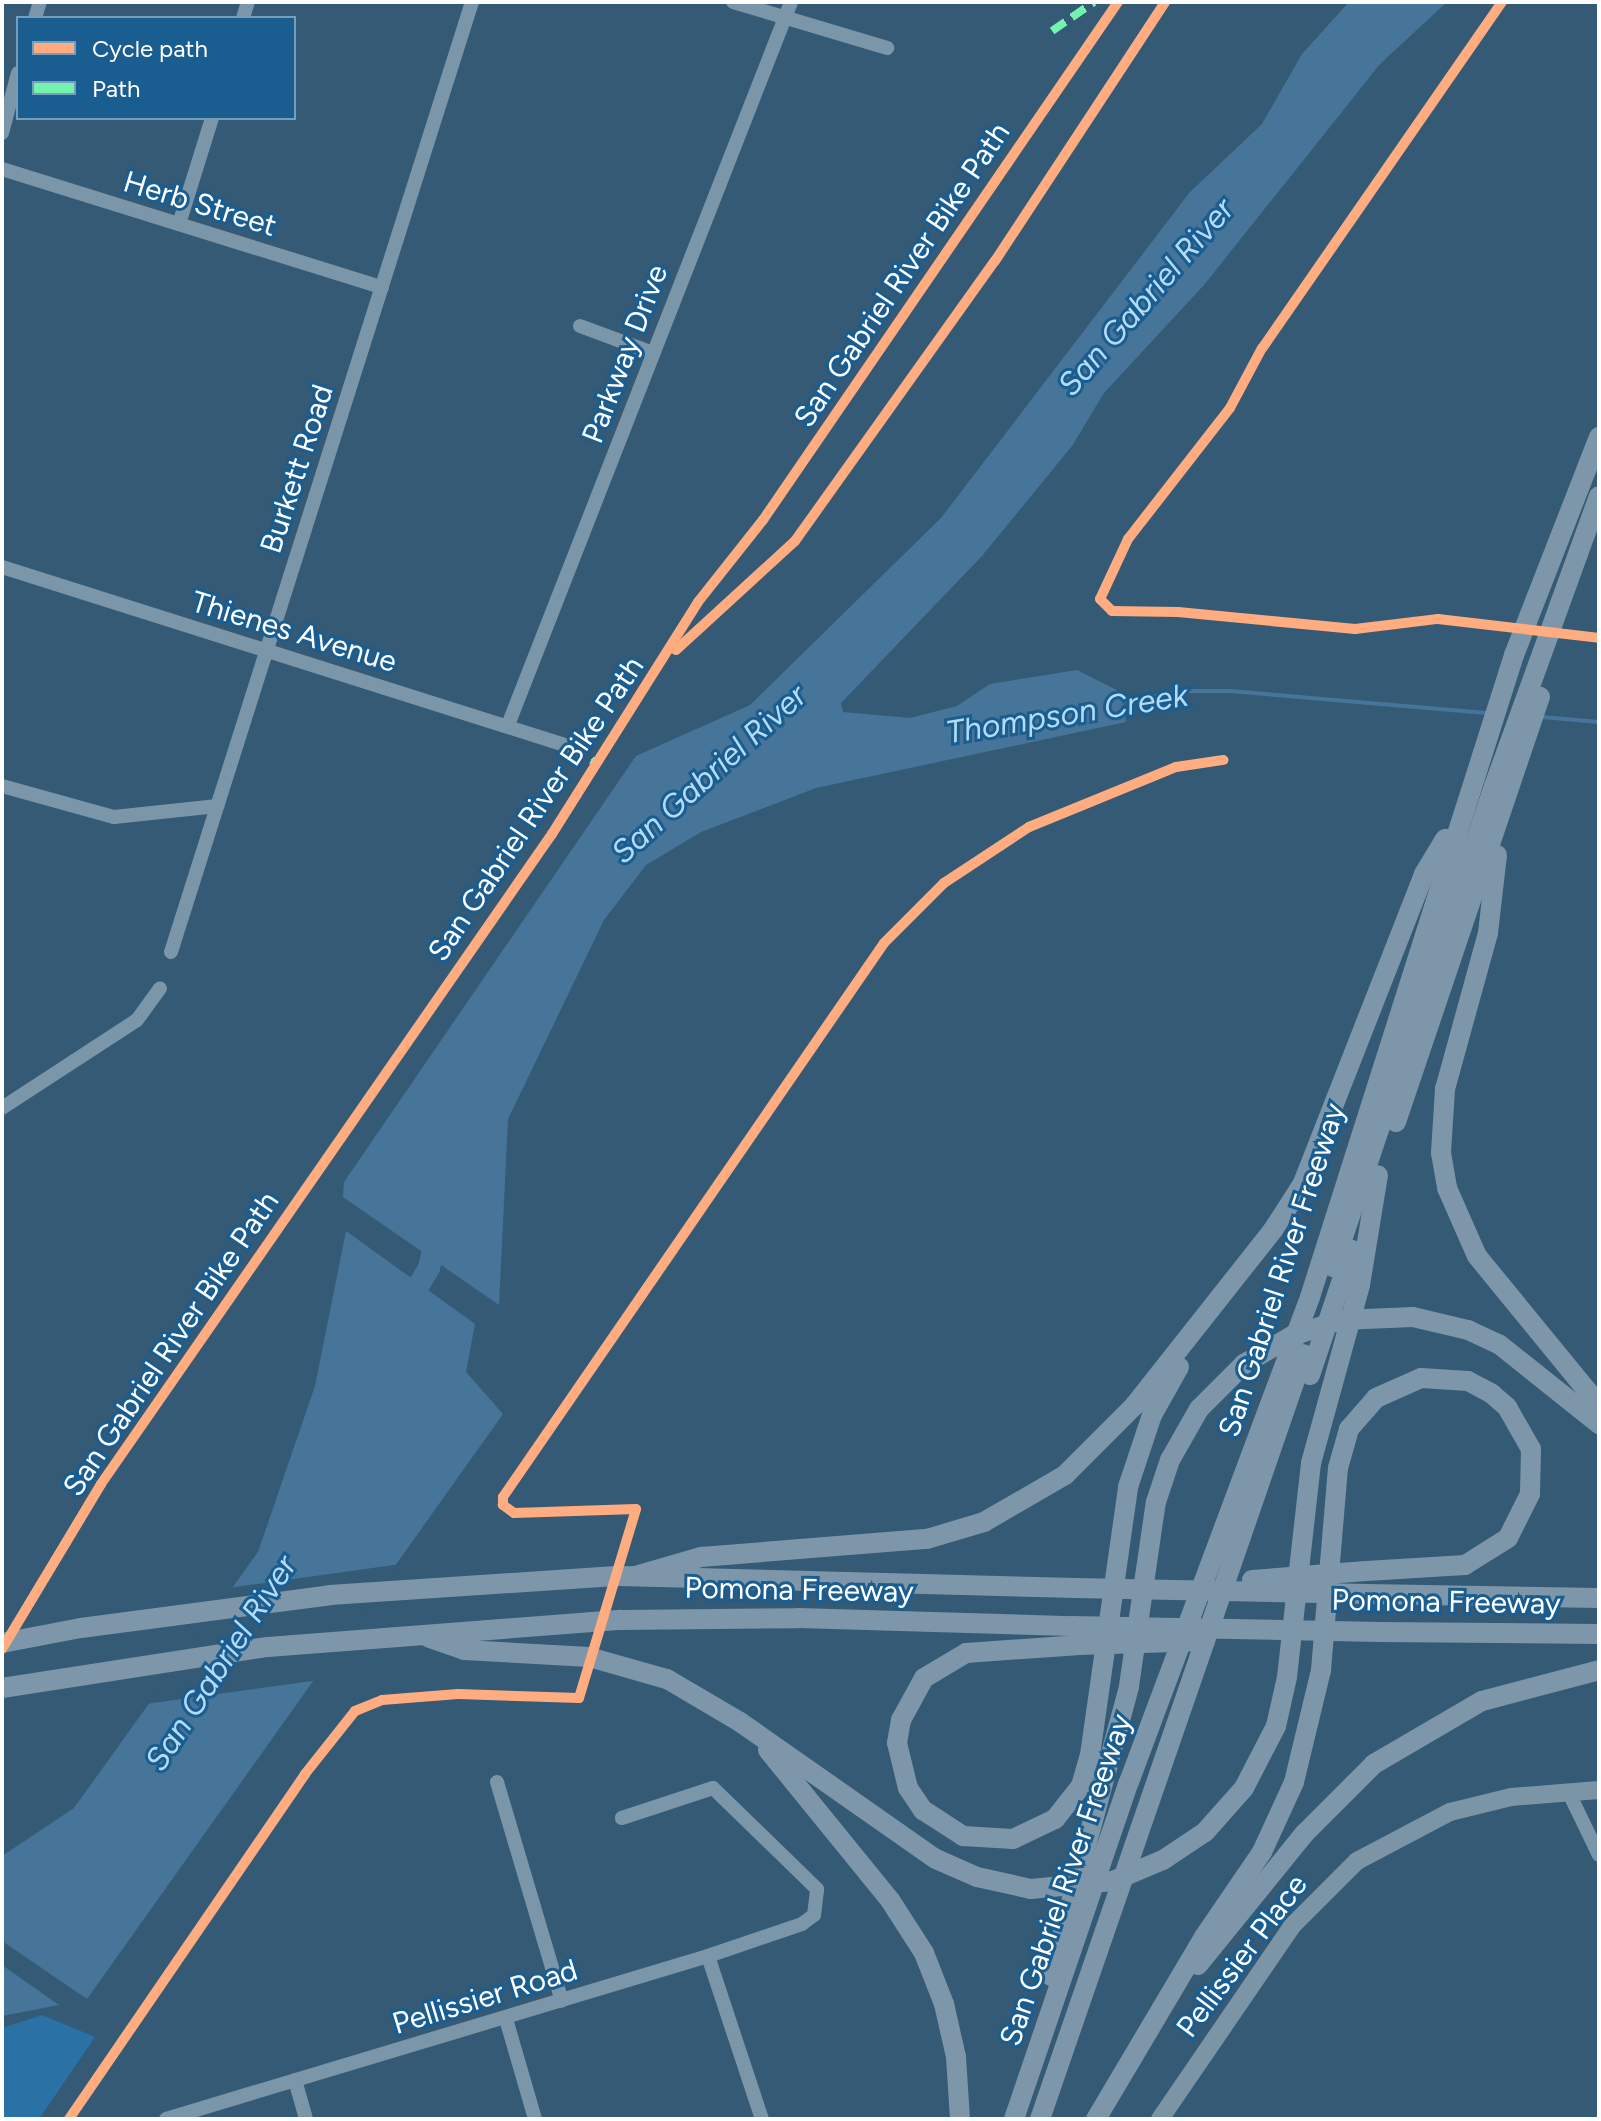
<!DOCTYPE html>
<style>
body{margin:0}
#map{position:relative;width:1601px;height:2121px;overflow:hidden;background:#345a76;font-family:Figtree,sans-serif}
div>[style]{position:absolute}
.green>*{inset:0;background:#2a72a6}
.water>*{inset:0;background:#467599}
.pier>*{inset:0;background:#345a76}
.stream>*{height:4px;margin:-2px;padding:0 2px;transform-origin:2px;border-radius:2px;background:#467599}
.river>*{height:22px;margin:-11px;padding:0 11px;transform-origin:11px;border-radius:11px;background:#467599}
.minor>*{height:14px;margin:-7px;padding:0 7px;transform-origin:7px;border-radius:7px;background:#7c96a9}
.major>*{height:18px;margin:-9px;padding:0 9px;transform-origin:9px;border-radius:9px;background:#7b95a7}
.highway>*{height:20px;margin:-10px;padding:0 10px;transform-origin:10px;border-radius:10px;background:#7d96a9}
.highway-bridge>*{height:20px;margin:-10px;padding:0 10px;transform-origin:10px;border-radius:10px;background:#7d96a9}
.quiet>*{height:8px;margin-top:-4px;transform-origin:0;background:repeating-linear-gradient(90deg,#73f3ae 0 16px,transparent 0 24px)}
.cycleway>*{height:10px;margin:-5px;padding:0 5px;transform-origin:5px;border-radius:5px;background:#ffac80}
span{translate:-50% -50%;white-space:nowrap;text-align:center;line-height:1.15;-webkit-text-stroke:6px #195d91;paint-order:stroke}
.street-label{font-size:30px;color:#fff}
.water-label{font-size:32px;color:#b4dbf6;font-style:italic}
.frame{position:absolute;inset:0;border:4px solid #fff;pointer-events:none}
.legend{position:absolute;left:16px;top:16px;width:280px;height:104px;box-sizing:border-box;background:#195d91;border:2px solid #759ebd;margin:0;padding:10px 14px;list-style:none;font-size:24px;color:#fff}
.legend li{display:flex;align-items:center;gap:16px;height:40px}
.legend b{width:40px;border:2px solid #759ebd}
</style>
<div id="map">
<div class="green">
<i style="clip-path:polygon(42px 2015px,95px 2037px,39px 2119px,2px 2119px,2px 2028px)"></i>
</div>
<div class="water">
<i style="clip-path:polygon(1349px 2px,1447px 2px,1380px 64px,1204px 285px,1104px 393px,1072px 446px,982px 556px,841px 703px,843px 712px,910px 718px,957px 706px,990px 684px,1077px 670px,1123px 693px,1126px 722px,816px 788px,701px 832px,646px 865px,604px 920px,508px 1119px,499px 1305px,343px 1197px,344px 1182px,636px 756px,750px 705px,941px 518px,1190px 192px,1262px 124px,1302px 54px)"></i>
<i style="clip-path:polygon(346px 1231px,475px 1324px,466px 1372px,503px 1414px,87px 1999px,2px 1941px,2px 1856px,74px 1808px,258px 1552px,315px 1386px)"></i>
<i style="clip-path:polygon(2px 1965px,59px 2005px,2px 2016px)"></i>
</div>
<div class="pier">
<i style="clip-path:polygon(401px 1564px,319px 1680px,146px 1704px,228px 1588px)"></i>
</div>
<div class="stream">
<i style="left:1120px;top:702px;width:65px;rotate:-9.8deg"></i>
<i style="left:1184px;top:691px;width:46px"></i>
<i style="left:1230px;top:691px;width:260px;rotate:4.9deg"></i>
<i style="left:1542px;top:717px;width:57px;rotate:5deg"></i>
</div>
<div class="river">
<i style="left:404px;top:1310px;width:49px;rotate:-59.2deg"></i>
<i style="left:429px;top:1268px;width:41px;rotate:-77.3deg"></i>
</div>
<div class="minor">
<i style="left:733px;top:2px;width:161px;rotate:16.6deg"></i>
<i style="left:35px;top:18px;width:17px;rotate:-73deg"></i>
<i style="left:243px;top:18px;width:17px;rotate:-73deg"></i>
<i style="left:2px;top:133px;width:62px;rotate:-75.1deg"></i>
<i style="left:2px;top:169px;width:398px;rotate:17.3deg"></i>
<i style="left:179px;top:224px;width:111px;rotate:-72.7deg"></i>
<i style="left:580px;top:326px;width:78px;rotate:20.3deg"></i>
<i style="left:2px;top:567px;width:597px;rotate:17.55deg"></i>
<i style="left:508px;top:725px;width:776px;rotate:-68.62deg"></i>
<i style="left:2px;top:786px;width:116px;rotate:15.5deg"></i>
<i style="left:114px;top:817px;width:104px;rotate:-6.1deg"></i>
<i style="left:171px;top:952px;width:997px;rotate:-72.42deg"></i>
<i style="left:2px;top:1108px;width:161px;rotate:-33.1deg"></i>
<i style="left:137px;top:1020px;width:39px;rotate:-54deg"></i>
<i style="left:497px;top:1782px;width:228px;rotate:73.5deg"></i>
<i style="left:1568px;top:1791px;width:71px;rotate:64.2deg"></i>
<i style="left:708px;top:1956px;width:172px;rotate:71.7deg"></i>
<i style="left:506px;top:2019px;width:104px;rotate:73.8deg"></i>
<i style="left:295px;top:2080px;width:41px;rotate:74.2deg"></i>
<i style="left:166px;top:2119px;width:566px;rotate:-16.74deg"></i>
<i style="left:708px;top:1956px;width:99px;rotate:-18.8deg"></i>
<i style="left:802px;top:1924px;width:15px;rotate:-37deg"></i>
<i style="left:814px;top:1915px;width:26px;rotate:-83deg"></i>
<i style="left:817px;top:1889px;width:145px;rotate:-135.8deg"></i>
<i style="left:713px;top:1788px;width:96px;rotate:161.8deg"></i>
</div>
<div class="major">
<i style="left:1160px;top:2119px;width:234px;rotate:-55.6deg"></i>
<i style="left:1292px;top:1926px;width:92px;rotate:-45deg"></i>
<i style="left:1357px;top:1861px;width:105px;rotate:-27.8deg"></i>
<i style="left:1450px;top:1812px;width:63px;rotate:-13.8deg"></i>
<i style="left:1511px;top:1797px;width:88px;rotate:-4.5deg"></i>
</div>
<div class="highway">
<i style="left:1497px;top:855px;width:79px;rotate:96.6deg"></i>
<i style="left:1488px;top:933px;width:162px;rotate:105.4deg"></i>
<i style="left:1445px;top:1089px;width:64px;rotate:93.6deg"></i>
<i style="left:1441px;top:1153px;width:36px;rotate:80deg"></i>
<i style="left:1447px;top:1188px;width:74px;rotate:66.2deg"></i>
<i style="left:1477px;top:1256px;width:193px;rotate:50.7deg"></i>
<i style="left:1396px;top:1122px;width:449px;rotate:-71.3deg"></i>
<i style="left:1333px;top:1267px;width:507px;rotate:-71.49deg"></i>
<i style="left:1494px;top:786px;width:308px;rotate:-70.1deg"></i>
<i style="left:1413px;top:1317px;width:57px;rotate:13.3deg"></i>
<i style="left:1468px;top:1330px;width:35px;rotate:25deg"></i>
<i style="left:1500px;top:1345px;width:127px;rotate:38.6deg"></i>
<i style="left:1310px;top:1375px;width:132px;rotate:-71.4deg"></i>
<i style="left:635px;top:1576px;width:69px;rotate:-16.1deg"></i>
<i style="left:701px;top:1557px;width:227px;rotate:-4.6deg"></i>
<i style="left:927px;top:1539px;width:59px;rotate:-16.6deg"></i>
<i style="left:984px;top:1522px;width:94px;rotate:-30.1deg"></i>
<i style="left:1065px;top:1475px;width:98px;rotate:-45deg"></i>
<i style="left:1134px;top:1406px;width:224px;rotate:-51.7deg"></i>
<i style="left:1273px;top:1230px;width:56px;rotate:-57.4deg"></i>
<i style="left:1303px;top:1183px;width:332px;rotate:-68.6deg"></i>
<i style="left:1424px;top:874px;width:41px;rotate:-59deg"></i>
<i style="left:1367px;top:1594px;width:232px;rotate:1deg"></i>
<i style="left:1380px;top:1632px;width:219px;rotate:0.5deg"></i>
<i style="left:430px;top:1638px;width:36px;rotate:19deg"></i>
<i style="left:464px;top:1650px;width:125px;rotate:3.2deg"></i>
<i style="left:589px;top:1657px;width:81px;rotate:15.8deg"></i>
<i style="left:667px;top:1679px;width:85px;rotate:30.5deg"></i>
<i style="left:740px;top:1722px;width:239px;rotate:35deg"></i>
<i style="left:936px;top:1859px;width:45px;rotate:23.7deg"></i>
<i style="left:977px;top:1877px;width:55px;rotate:12.5deg"></i>
<i style="left:2px;top:1643px;width:80px;rotate:-10.8deg"></i>
<i style="left:81px;top:1628px;width:251px;rotate:-7.5deg"></i>
<i style="left:330px;top:1595px;width:290px;rotate:-3.8deg"></i>
<i style="left:619px;top:1576px;width:457px;rotate:1.5deg"></i>
<i style="left:1080px;top:1645px;width:114px;rotate:176deg"></i>
<i style="left:966px;top:1653px;width:49px;rotate:149.2deg"></i>
<i style="left:924px;top:1678px;width:48px;rotate:118.7deg"></i>
<i style="left:901px;top:1720px;width:23px;rotate:100deg"></i>
<i style="left:897px;top:1743px;width:46px;rotate:76.3deg"></i>
<i style="left:908px;top:1788px;width:27px;rotate:56deg"></i>
<i style="left:923px;top:1810px;width:48px;rotate:33deg"></i>
<i style="left:963px;top:1836px;width:50px;rotate:3.4deg"></i>
<i style="left:1013px;top:1839px;width:47px;rotate:-25.5deg"></i>
<i style="left:1055px;top:1819px;width:42px;rotate:-51.8deg"></i>
<i style="left:1081px;top:1786px;width:32px;rotate:-74deg"></i>
<i style="left:1090px;top:1755px;width:271px;rotate:-81.9deg"></i>
<i style="left:1128px;top:1487px;width:76px;rotate:-71.6deg"></i>
<i style="left:1152px;top:1415px;width:55px;rotate:-60.6deg"></i>
<i style="left:2px;top:1688px;width:269px;rotate:-8.8deg"></i>
<i style="left:268px;top:1647px;width:354px;rotate:-4.4deg"></i>
<i style="left:621px;top:1620px;width:177px;rotate:-0.6deg"></i>
<i style="left:798px;top:1618px;width:274px;rotate:1.7deg"></i>
<i style="left:768px;top:1750px;width:193px;rotate:50.9deg"></i>
<i style="left:890px;top:1900px;width:63px;rotate:57.3deg"></i>
<i style="left:924px;top:1953px;width:55px;rotate:68.6deg"></i>
<i style="left:944px;top:2004px;width:54px;rotate:77.2deg"></i>
<i style="left:956px;top:2057px;width:62px;rotate:86.3deg"></i>
<i style="left:1205px;top:1832px;width:59px;rotate:-48.4deg"></i>
<i style="left:1244px;top:1788px;width:70px;rotate:-62.7deg"></i>
<i style="left:1276px;top:1726px;width:50px;rotate:-77.3deg"></i>
<i style="left:1287px;top:1677px;width:215px;rotate:-83.6deg"></i>
<i style="left:1311px;top:1463px;width:185px;rotate:-74.6deg"></i>
<i style="left:1360px;top:1285px;width:111px;rotate:-80.7deg"></i>
<i style="left:1198px;top:1965px;width:170px;rotate:-51deg"></i>
<i style="left:1305px;top:1833px;width:98px;rotate:-45deg"></i>
<i style="left:1374px;top:1764px;width:125px;rotate:-30.3deg"></i>
<i style="left:1482px;top:1701px;width:121px;rotate:-14.8deg"></i>
<i style="left:1051px;top:1976px;width:300px;rotate:-74.9deg"></i>
<i style="left:1129px;top:1686px;width:186px;rotate:-81.7deg"></i>
<i style="left:1156px;top:1502px;width:44px;rotate:-71.6deg"></i>
<i style="left:1170px;top:1460px;width:59px;rotate:-60.4deg"></i>
<i style="left:1014px;top:2119px;width:356px;rotate:-71.2deg"></i>
<i style="left:1129px;top:1782px;width:518px;rotate:-69.53deg"></i>
<i style="left:1310px;top:1297px;width:674px;rotate:-72.37deg"></i>
<i style="left:1514px;top:655px;width:234px;rotate:-68.7deg"></i>
<i style="left:1040px;top:2119px;width:809px;rotate:-70.96deg"></i>
<i style="left:1096px;top:2119px;width:212px;rotate:-59.3deg"></i>
<i style="left:1204px;top:1937px;width:103px;rotate:-55.7deg"></i>
<i style="left:1262px;top:1852px;width:77px;rotate:-65.4deg"></i>
<i style="left:1294px;top:1782px;width:115px;rotate:-76.4deg"></i>
<i style="left:1321px;top:1670px;width:203px;rotate:-85.2deg"></i>
<i style="left:1338px;top:1468px;width:41px;rotate:-74.2deg"></i>
<i style="left:1349px;top:1429px;width:41px;rotate:-48.9deg"></i>
<i style="left:1376px;top:1398px;width:49px;rotate:-24deg"></i>
<i style="left:1421px;top:1378px;width:47px;rotate:3.7deg"></i>
<i style="left:1468px;top:1381px;width:27px;rotate:28deg"></i>
<i style="left:1492px;top:1394px;width:20px;rotate:41deg"></i>
<i style="left:1507px;top:1407px;width:48px;rotate:60.3deg"></i>
<i style="left:1531px;top:1449px;width:45px;rotate:91.3deg"></i>
<i style="left:1530px;top:1494px;width:49px;rotate:116.6deg"></i>
<i style="left:1508px;top:1538px;width:51px;rotate:147.9deg"></i>
<i style="left:1465px;top:1565px;width:99px;rotate:176.5deg"></i>
</div>
<div class="highway-bridge">
<i style="left:1199px;top:1409px;width:64px;rotate:-45deg"></i>
<i style="left:1244px;top:1364px;width:56px;rotate:-30.3deg"></i>
<i style="left:1292px;top:1336px;width:52px;rotate:-18.1deg"></i>
<i style="left:1341px;top:1320px;width:72px;rotate:-2.4deg"></i>
<i style="left:1252px;top:1580px;width:114px;rotate:-4.5deg"></i>
<i style="left:1076px;top:1588px;width:291px;rotate:1.2deg"></i>
<i style="left:1072px;top:1626px;width:308px;rotate:1.1deg"></i>
<i style="left:1080px;top:1645px;width:125px;rotate:-1.8deg"></i>
<i style="left:1031px;top:1889px;width:82px;rotate:-5.6deg"></i>
<i style="left:1113px;top:1881px;width:54px;rotate:-22.8deg"></i>
<i style="left:1163px;top:1860px;width:50px;rotate:-33.7deg"></i>
</div>
<div class="quiet">
<i style="left:1052px;top:31px;width:51px;rotate:-34.6deg"></i>
<i style="left:571px;top:747px;width:31px;rotate:33deg"></i>
</div>
<div class="cycleway">
<i style="left:1502px;top:2px;width:421px;rotate:124.7deg"></i>
<i style="left:1262px;top:348px;width:68px;rotate:118.1deg"></i>
<i style="left:1230px;top:408px;width:166px;rotate:127.9deg"></i>
<i style="left:1128px;top:539px;width:66px;rotate:115deg"></i>
<i style="left:1100px;top:599px;width:17px;rotate:45deg"></i>
<i style="left:1112px;top:611px;width:66px;rotate:0.9deg"></i>
<i style="left:1178px;top:612px;width:178px;rotate:5.5deg"></i>
<i style="left:1355px;top:629px;width:84px;rotate:-6.9deg"></i>
<i style="left:1438px;top:619px;width:162px;rotate:6.7deg"></i>
<i style="left:676px;top:650px;width:161px;rotate:-42.5deg"></i>
<i style="left:795px;top:541px;width:344px;rotate:-54.5deg"></i>
<i style="left:995px;top:261px;width:310px;rotate:-56.7deg"></i>
<i style="left:2px;top:1649px;width:192px;rotate:-59deg"></i>
<i style="left:101px;top:1484px;width:791px;rotate:-55.25deg"></i>
<i style="left:552px;top:834px;width:274px;rotate:-57.8deg"></i>
<i style="left:698px;top:602px;width:105px;rotate:-51.6deg"></i>
<i style="left:763px;top:520px;width:628px;rotate:-55.58deg"></i>
<i style="left:69px;top:2119px;width:418px;rotate:-55.6deg"></i>
<i style="left:305px;top:1774px;width:80px;rotate:-51.6deg"></i>
<i style="left:355px;top:1711px;width:29px;rotate:-22deg"></i>
<i style="left:382px;top:1700px;width:76px;rotate:-4.5deg"></i>
<i style="left:458px;top:1694px;width:121px;rotate:1.9deg"></i>
<i style="left:579px;top:1698px;width:197px;rotate:-73.2deg"></i>
<i style="left:636px;top:1509px;width:122px;rotate:178.1deg"></i>
<i style="left:514px;top:1513px;width:14px;rotate:-144deg"></i>
<i style="left:503px;top:1505px;width:8px;rotate:-90deg"></i>
<i style="left:503px;top:1497px;width:672px;rotate:-55.48deg"></i>
<i style="left:884px;top:943px;width:85px;rotate:-45deg"></i>
<i style="left:944px;top:883px;width:102px;rotate:-33.4deg"></i>
<i style="left:1029px;top:827px;width:159px;rotate:-22.2deg"></i>
<i style="left:1176px;top:767px;width:48px;rotate:-8.5deg"></i>
</div>
<div class="street-label">
<span style="left:200px;top:204px;rotate:17deg">Herb Street</span>
<span style="left:902px;top:275px;rotate:-56deg">San Gabriel River Bike Path</span>
<span style="left:625px;top:354px;rotate:-69deg">Parkway Drive</span>
<span style="left:297px;top:469px;rotate:-72deg">Burkett Road</span>
<span style="left:294px;top:632px;rotate:17deg">Thienes Avenue</span>
<span style="left:536px;top:809px;rotate:-56deg">San Gabriel River Bike Path</span>
<span style="left:1282px;top:1270px;rotate:-72deg">San Gabriel River Freeway</span>
<span style="left:171px;top:1344px;rotate:-56deg">San Gabriel River Bike Path</span>
<span style="left:799px;top:1590px;rotate:1deg">Pomona Freeway</span>
<span style="left:1446px;top:1602px;rotate:1deg">Pomona Freeway</span>
<span style="left:1066px;top:1880px;rotate:-71deg">San Gabriel River Freeway</span>
<span style="left:1242px;top:1956px;rotate:-53deg">Pellissier Place</span>
<span style="left:485px;top:1997px;rotate:-17deg">Pellissier Road</span>
</div>
<div class="water-label">
<span style="left:1146px;top:297px;rotate:-49deg">San Gabriel River</span>
<span style="left:1067px;top:714px;rotate:-9deg">Thompson Creek</span>
<span style="left:709px;top:774px;rotate:-42deg">San Gabriel River</span>
<span style="left:221px;top:1663px;rotate:-57deg">San Gabriel River</span>
</div>
<div class="frame"></div>
<ul class="legend">
<li><b style="height:10px;background:#ffac80"></b>Cycle path</li>
<li><b style="height:10px;background:#73f3ae"></b>Path</li>
</ul>
</div>
